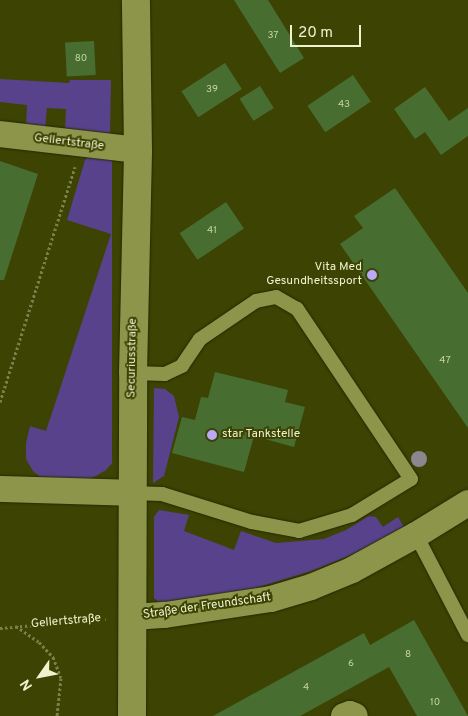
<!DOCTYPE html>
<meta charset="utf-8">
<style>
body{margin:0}
#map{position:relative;width:468px;height:716px;overflow:hidden;background:#3d4303;font-family:Overpass,sans-serif}
div>[style]{position:absolute}
.green>*{inset:0;background:#59428c}
.building>*{inset:0;background:#476e30;transform-origin:0 0}
.path>*{height:3px;margin-top:-1.5px;transform-origin:0;background:repeating-linear-gradient(90deg,#7a8049 0 2.5px,transparent 0 5px)}
.roads{filter:drop-shadow(0 0 1px #252900) drop-shadow(0 0 1px #252900)}
.service>*{height:14px;margin:-7px;padding:0 7px;transform-origin:7px;border-radius:7px;background:#8c9549}
.minor>*{height:26px;margin:-13px;padding:0 13px;transform-origin:13px;border-radius:13px;background:#8c9549}
.tertiary>*{height:28px;margin:-14px;padding:0 14px;transform-origin:14px;border-radius:14px;background:#8c9549}
.trees>*{width:16px;height:16px;margin:-8px;border-radius:50%;background:#8c868e}
.dots>*{width:14px;height:14px;translate:-50% -50%;box-sizing:border-box;border:2px solid #3d4303;border-radius:50%}
span{translate:-50% -50%;white-space:nowrap;text-align:center;line-height:1.15;-webkit-text-stroke:4px #3d4303;paint-order:stroke}
.number-label{font-size:10px;color:#c3d2a6}
.number-label span{-webkit-text-stroke-width:0}
.street-label{font-size:12px;color:#ecf3cd}
.poi-label{font-size:12px;color:#ecf3cd}
.right{translate:-100% -50%;text-align:right}
.left{translate:0 -50%;text-align:left}
.north{position:absolute;left:15px;top:651px;width:50px;height:50px;-webkit-text-stroke:4px #3d4303;paint-order:stroke;rotate:237deg;font-size:14px;font-weight:700;line-height:20px;text-align:center;color:#ecf3cd}
.north::after{content:'';display:block;margin:auto;width:18px;height:22px;background:#ecf3cd;clip-path:polygon(50% 0,100% 100%,50% 72%,0 100%)}
.scale{position:absolute;left:290px;top:25px;width:71px;height:22px;box-sizing:border-box;border:2px solid #ecf3cd;border-top:0;padding-left:6px;font-size:15px;line-height:18px;white-space:nowrap;color:#ecf3cd;-webkit-text-stroke:4px #3d4303;paint-order:stroke}
</style>
<div id="map">
<div class="green">
<i style="clip-path:polygon(0 79px,69px 83px,70px 80px,111px 80px,110px 134px,65px 132px,66px 109px,47px 108px,45px 129px,26px 127px,27px 105px,0 102px)"></i>
<i style="clip-path:polygon(95px 151px,112px 154px,112px 463px,106px 470px,94px 477px,81px 480px,43px 479px,33px 471px,26px 459px,26px 443px,30px 426px,46px 431px,111px 234px,67px 220px,85px 160px)"></i>
<i style="clip-path:polygon(154px 388px,165px 389px,174px 396px,179px 417px,164px 476px,153px 483px)"></i>
<i style="clip-path:polygon(159px 510px,189px 515px,184px 531px,234px 550px,241px 531px,276px 543px,324px 539px,346px 530px,369px 516px,376px 517px,383px 527px,398px 517px,404px 527px,358px 552px,311px 571px,248px 590px,162px 605px,154px 598px,154px 517px)"></i>
</div>
<div class="building">
<i style="clip-path:polygon(234px 0,268px 0,304px 58px,280px 73px)"></i>
<i style="left:94px;top:41px;width:34px;height:29px;rotate:87deg"></i>
<i style="left:225px;top:63px;width:31px;height:52px;rotate:57deg"></i>
<i style="left:353px;top:75px;width:32px;height:55px;rotate:56deg"></i>
<i style="left:260px;top:86px;width:26px;height:24px;rotate:58deg"></i>
<i style="clip-path:polygon(425px 87px,449px 121px,468px 108px,468px 136px,441px 155px,425px 132px,415px 139px,394px 109px)"></i>
<i style="clip-path:polygon(0 161px,38px 174px,4px 280px,0 280px)"></i>
<i style="clip-path:polygon(395px 188px,468px 293px,468px 428px,340px 244px,363px 228px,354px 216px)"></i>
<i style="left:226px;top:202px;width:32px;height:56px;rotate:56deg"></i>
<i style="clip-path:polygon(215px 372px,288px 390px,285px 402px,305px 407px,294px 447px,254px 436px,244px 472px,172px 453px,182px 417px,195px 420px,201px 397px,208px 398px)"></i>
<i style="clip-path:polygon(414px 620px,468px 716px,417px 716px,389px 667px,300px 716px,213px 716px,364px 633px,370px 645px)"></i>
</div>
<div class="path">
<i style="left:0;top:402px;width:247px;rotate:-72.3deg"></i>
<i style="left:16px;top:626px;width:28px;rotate:35deg"></i>
<i style="left:39px;top:642px;width:21px;rotate:47deg"></i>
<i style="left:53px;top:657px;width:22px;rotate:69deg"></i>
<i style="left:61px;top:678px;width:38px;rotate:96deg"></i>
<i style="left:0;top:628px;width:106px;rotate:-4.9deg"></i>
</div>
<div class="roads">
<div class="service">
<i style="left:132px;top:493px;width:30px;rotate:2deg"></i>
<i style="left:162px;top:494px;width:94px;rotate:17.3deg"></i>
<i style="left:252px;top:522px;width:48px;rotate:10.8deg"></i>
<i style="left:299px;top:531px;width:55px;rotate:-16.8deg"></i>
<i style="left:352px;top:515px;width:69px;rotate:-31.4deg"></i>
<i style="left:411px;top:479px;width:205px;rotate:-123.8deg"></i>
<i style="left:297px;top:309px;width:24px;rotate:-150deg"></i>
<i style="left:276px;top:297px;width:20px;rotate:169deg"></i>
<i style="left:256px;top:301px;width:68px;rotate:145.8deg"></i>
<i style="left:200px;top:339px;width:32px;rotate:124deg"></i>
<i style="left:182px;top:366px;width:19px;rotate:155deg"></i>
<i style="left:165px;top:374px;width:32px;rotate:-178deg"></i>
<i style="left:416px;top:535px;width:113px;rotate:62.5deg"></i>
</div>
<div class="minor">
<i style="left:0;top:134px;width:139px;rotate:6.6deg"></i>
<i style="left:0;top:489px;width:132px;rotate:1.7deg"></i>
<i style="left:133px;top:617px;width:32px;rotate:-4deg"></i>
<i style="left:165px;top:615px;width:107px;rotate:-8.6deg"></i>
<i style="left:271px;top:599px;width:42px;rotate:-16.7deg"></i>
<i style="left:311px;top:587px;width:44px;rotate:-22.5deg"></i>
<i style="left:352px;top:570px;width:73px;rotate:-28.7deg"></i>
<i style="left:416px;top:535px;width:61px;rotate:-31.6deg"></i>
<i style="left:344px;top:716px;width:6px;rotate:-18deg"></i>
<i style="left:350px;top:714px;width:5px;rotate:22deg"></i>
</div>
<div class="tertiary">
<i style="left:132px;top:716px;width:343px;rotate:-89.8deg"></i>
<i style="left:133px;top:373px;width:223px;rotate:-88.7deg"></i>
<i style="left:138px;top:150px;width:150px;rotate:-90.8deg"></i>
</div>
</div>
<div class="trees">
<i style="left:419px;top:459px"></i>
</div>
<div class="dots">
<i style="left:372px;top:275px;background:#bca9f5"></i>
<i style="left:212px;top:435px;background:#bca9f5"></i>
</div>
<div class="number-label">
<span style="left:273px;top:36px">37</span>
<span style="left:81px;top:59px">80</span>
<span style="left:212px;top:90px">39</span>
<span style="left:344px;top:105px">43</span>
<span style="left:212px;top:231px">41</span>
<span style="left:445px;top:361px">47</span>
<span style="left:408px;top:655px">8</span>
<span style="left:351px;top:664px">6</span>
<span style="left:306px;top:688px">4</span>
<span style="left:435px;top:703px">10</span>
</div>
<div class="street-label">
<span style="left:69px;top:143px;rotate:7deg">Gellertstraße</span>
<span style="left:133px;top:358px;rotate:-89deg">Securiusstraße</span>
<span style="left:207px;top:607px;rotate:-8deg">Straße der Freundschaft</span>
<span style="left:66px;top:622px;rotate:-5deg">Gellertstraße</span>
</div>
<div class="poi-label">
<span class="right" style="left:362px;top:275px">Vita Med<br>Gesundheitssport</span>
<span class="left" style="left:222px;top:435px">star Tankstelle</span>
</div>
<div class="north">N</div>
<div class="scale">20 m</div>
</div>
